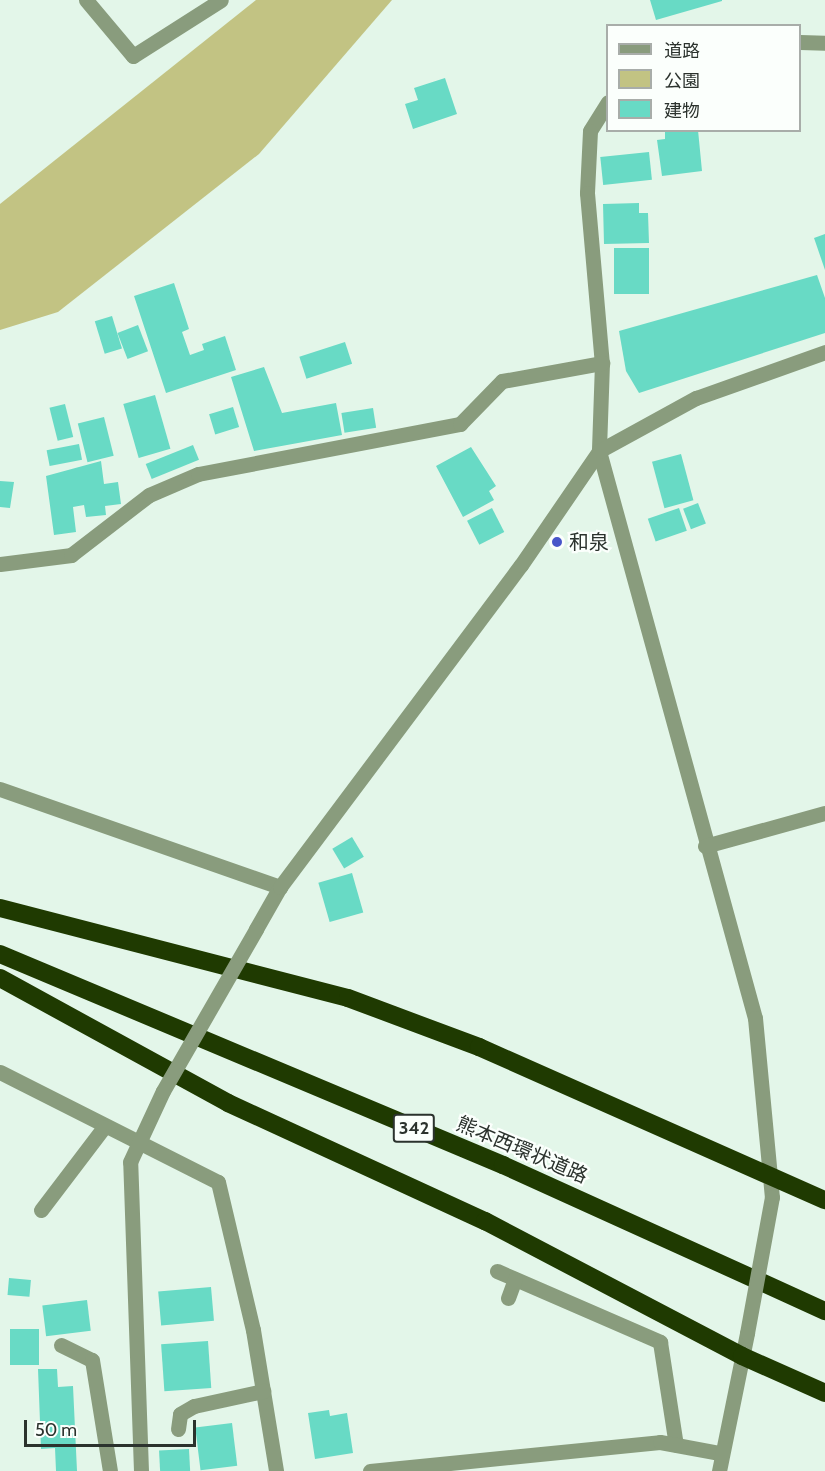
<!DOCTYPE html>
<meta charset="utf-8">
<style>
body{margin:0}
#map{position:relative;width:825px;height:1471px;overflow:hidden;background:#e3f6e9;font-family:Cabin,"Noto Sans JP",sans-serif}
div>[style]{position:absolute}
.green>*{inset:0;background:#c2c383}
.building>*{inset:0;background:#68dac5;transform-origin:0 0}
.minor>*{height:15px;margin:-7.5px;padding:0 7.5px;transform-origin:7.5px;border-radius:7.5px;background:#899c7d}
.highway>*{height:18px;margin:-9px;padding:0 9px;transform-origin:9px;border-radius:9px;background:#1f3a01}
.minor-bridge>*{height:15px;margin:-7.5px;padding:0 7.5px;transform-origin:7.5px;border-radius:7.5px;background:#899c7d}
.dots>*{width:16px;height:16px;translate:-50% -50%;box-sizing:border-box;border:3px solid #fbfffc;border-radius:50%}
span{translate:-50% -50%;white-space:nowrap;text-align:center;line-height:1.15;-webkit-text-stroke:4.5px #fbfffc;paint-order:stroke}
.shield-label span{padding:2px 4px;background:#fbfffc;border:2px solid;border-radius:4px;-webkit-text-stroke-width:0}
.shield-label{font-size:18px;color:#2b322d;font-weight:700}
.poi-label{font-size:20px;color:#2b322d}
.left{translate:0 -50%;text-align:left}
.street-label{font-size:20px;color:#2b322d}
.legend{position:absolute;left:606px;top:24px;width:195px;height:108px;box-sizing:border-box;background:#fbfffc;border:2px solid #a8ada9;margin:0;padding:8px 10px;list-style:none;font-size:18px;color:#2b322d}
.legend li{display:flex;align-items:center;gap:12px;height:30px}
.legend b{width:30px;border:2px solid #a8ada9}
.scale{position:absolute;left:24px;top:1420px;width:172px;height:27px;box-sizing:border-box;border:3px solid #2b322d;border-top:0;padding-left:8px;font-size:18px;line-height:21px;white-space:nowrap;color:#2b322d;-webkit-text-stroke:4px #fbfffc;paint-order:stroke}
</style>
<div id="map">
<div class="green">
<i style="clip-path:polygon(256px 0,392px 0,259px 154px,58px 312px,0 330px,0 204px)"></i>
</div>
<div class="building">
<i style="clip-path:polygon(650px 0,722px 0,722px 1px,656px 20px)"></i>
<i style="clip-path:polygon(445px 78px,457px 114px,413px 129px,405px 104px,418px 100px,414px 88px)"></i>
<i style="clip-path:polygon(665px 130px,698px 130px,702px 171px,662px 176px,657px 140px,665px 139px)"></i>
<i style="left:649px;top:152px;width:28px;height:49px;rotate:84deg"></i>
<i style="clip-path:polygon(639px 203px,639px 213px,648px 213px,649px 243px,604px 244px,603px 204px)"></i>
<i style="clip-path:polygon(825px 234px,825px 270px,814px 238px)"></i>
<i style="left:649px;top:248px;width:46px;height:35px;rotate:90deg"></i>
<i style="clip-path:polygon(817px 275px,825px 298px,825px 333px,639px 393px,626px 371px,619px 331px)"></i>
<i style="clip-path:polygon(174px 283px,189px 329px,182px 332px,190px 355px,204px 350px,202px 344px,225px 336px,236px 370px,166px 393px,134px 296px)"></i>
<i style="left:112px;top:316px;width:34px;height:18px;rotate:73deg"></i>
<i style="left:138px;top:325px;width:28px;height:22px;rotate:69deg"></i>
<i style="left:345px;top:342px;width:23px;height:48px;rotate:72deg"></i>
<i style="clip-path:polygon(264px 367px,282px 413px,336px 403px,342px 435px,254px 451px,231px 377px)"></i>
<i style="left:155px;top:395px;width:56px;height:33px;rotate:74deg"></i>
<i style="left:65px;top:404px;width:34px;height:16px;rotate:76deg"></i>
<i style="left:233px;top:407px;width:21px;height:25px;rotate:73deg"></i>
<i style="left:373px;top:408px;width:20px;height:32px;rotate:81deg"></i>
<i style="left:104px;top:417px;width:40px;height:27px;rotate:76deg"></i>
<i style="left:79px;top:444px;width:16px;height:33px;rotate:79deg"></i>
<i style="left:193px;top:445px;width:16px;height:51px;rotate:68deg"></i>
<i style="clip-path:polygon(471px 447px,496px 486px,489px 491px,494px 500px,463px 517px,436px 466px)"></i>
<i style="left:681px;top:454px;width:48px;height:30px;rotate:75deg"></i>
<i style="clip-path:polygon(101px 461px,104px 484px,118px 482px,121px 504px,105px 506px,106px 515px,86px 517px,84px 505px,73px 507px,76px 532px,54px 535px,46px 476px)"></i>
<i style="clip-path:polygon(0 481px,14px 482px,10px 508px,0 507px)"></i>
<i style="left:698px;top:503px;width:22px;height:16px;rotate:69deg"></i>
<i style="left:492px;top:508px;width:27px;height:28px;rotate:63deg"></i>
<i style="left:679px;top:508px;width:24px;height:33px;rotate:71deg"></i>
<i style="left:352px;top:837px;width:23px;height:23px;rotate:59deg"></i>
<i style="left:352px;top:873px;width:41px;height:35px;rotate:74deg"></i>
<i style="left:9px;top:1278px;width:22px;height:17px;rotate:5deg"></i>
<i style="left:211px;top:1287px;width:34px;height:53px;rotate:85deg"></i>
<i style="left:87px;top:1300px;width:31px;height:45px;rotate:83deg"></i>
<i style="left:10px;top:1329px;width:29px;height:36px"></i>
<i style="left:208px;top:1341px;width:47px;height:47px;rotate:86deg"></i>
<i style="clip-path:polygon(38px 1369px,57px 1369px,58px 1387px,73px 1386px,77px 1471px,56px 1471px,55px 1448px,41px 1449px)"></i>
<i style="clip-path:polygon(329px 1410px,330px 1416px,347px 1413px,353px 1453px,315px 1459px,308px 1413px)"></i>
<i style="left:232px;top:1423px;width:43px;height:37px;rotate:83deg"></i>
<i style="left:189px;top:1449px;width:22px;height:30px;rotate:87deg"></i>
</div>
<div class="minor">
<i style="left:86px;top:0;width:73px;rotate:50deg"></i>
<i style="left:133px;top:56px;width:104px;rotate:-32.5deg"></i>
<i style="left:800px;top:42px;width:25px;rotate:2deg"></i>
<i style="left:608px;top:102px;width:34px;rotate:122deg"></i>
<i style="left:590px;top:131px;width:62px;rotate:92.8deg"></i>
<i style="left:587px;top:193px;width:171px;rotate:85deg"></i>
<i style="left:602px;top:363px;width:88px;rotate:92deg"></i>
<i style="left:599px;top:451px;width:588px;rotate:74.62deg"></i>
<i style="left:755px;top:1018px;width:180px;rotate:84.6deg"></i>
<i style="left:0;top:564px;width:72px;rotate:-7.2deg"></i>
<i style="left:71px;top:555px;width:98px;rotate:-37.6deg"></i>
<i style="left:149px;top:495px;width:53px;rotate:-23.2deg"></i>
<i style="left:198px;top:474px;width:267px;rotate:-10.8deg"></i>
<i style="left:460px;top:424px;width:60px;rotate:-45.7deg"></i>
<i style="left:502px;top:381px;width:102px;rotate:-10.2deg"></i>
<i style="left:0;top:789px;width:297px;rotate:19.3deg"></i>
<i style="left:705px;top:846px;width:124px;rotate:-15.4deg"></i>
<i style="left:256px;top:929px;width:48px;rotate:-60.3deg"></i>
<i style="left:280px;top:887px;width:402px;rotate:-53.2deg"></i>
<i style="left:521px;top:565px;width:138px;rotate:-55.6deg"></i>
<i style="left:599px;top:451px;width:111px;rotate:-28.7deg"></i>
<i style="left:696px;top:398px;width:137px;rotate:-19.6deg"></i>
<i style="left:0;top:1072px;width:244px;rotate:26.8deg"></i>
<i style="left:218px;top:1182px;width:152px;rotate:76.7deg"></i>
<i style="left:253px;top:1330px;width:143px;rotate:80.7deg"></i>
<i style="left:41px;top:1210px;width:104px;rotate:-52.8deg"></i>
<i style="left:497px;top:1271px;width:178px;rotate:23.5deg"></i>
<i style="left:660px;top:1342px;width:104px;rotate:81.2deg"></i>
<i style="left:508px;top:1298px;width:20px;rotate:-70deg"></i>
<i style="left:61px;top:1345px;width:34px;rotate:26deg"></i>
<i style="left:92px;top:1360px;width:112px;rotate:80.8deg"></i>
<i style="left:178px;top:1429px;width:15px;rotate:-82deg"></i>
<i style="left:180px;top:1414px;width:16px;rotate:-30deg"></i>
<i style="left:194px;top:1406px;width:71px;rotate:-12.3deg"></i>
<i style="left:141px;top:1471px;width:309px;rotate:-92deg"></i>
<i style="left:130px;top:1162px;width:78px;rotate:-65.1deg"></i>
<i style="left:370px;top:1471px;width:291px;rotate:-5.7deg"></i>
<i style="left:660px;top:1442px;width:61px;rotate:10.4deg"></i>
<i style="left:719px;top:1471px;width:141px;rotate:-78.5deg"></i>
</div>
<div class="highway">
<i style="left:0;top:908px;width:359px;rotate:14.5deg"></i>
<i style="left:348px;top:998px;width:140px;rotate:20.5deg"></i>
<i style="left:479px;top:1047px;width:378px;rotate:23.9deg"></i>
<i style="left:0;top:954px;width:545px;rotate:22.76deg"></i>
<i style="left:503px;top:1165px;width:354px;rotate:24.4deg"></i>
<i style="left:0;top:978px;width:260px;rotate:28.7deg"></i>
<i style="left:228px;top:1103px;width:283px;rotate:24.7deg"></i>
<i style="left:485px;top:1221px;width:290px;rotate:27.7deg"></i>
<i style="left:742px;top:1356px;width:91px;rotate:24deg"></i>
</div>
<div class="minor-bridge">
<i style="left:163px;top:1091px;width:187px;rotate:-60.1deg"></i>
<i style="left:747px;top:1333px;width:138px;rotate:-79.6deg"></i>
</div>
<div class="dots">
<i style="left:557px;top:542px;background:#4755c9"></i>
</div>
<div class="shield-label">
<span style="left:414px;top:1128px">342</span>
</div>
<div class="poi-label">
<span class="left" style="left:569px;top:542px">和泉</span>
</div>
<div class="street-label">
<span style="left:522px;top:1150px;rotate:23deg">熊本西環状道路</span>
</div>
<ul class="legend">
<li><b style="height:8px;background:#899c7d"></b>道路</li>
<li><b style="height:16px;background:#c2c383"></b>公園</li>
<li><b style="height:16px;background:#68dac5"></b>建物</li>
</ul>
<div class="scale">50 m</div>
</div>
